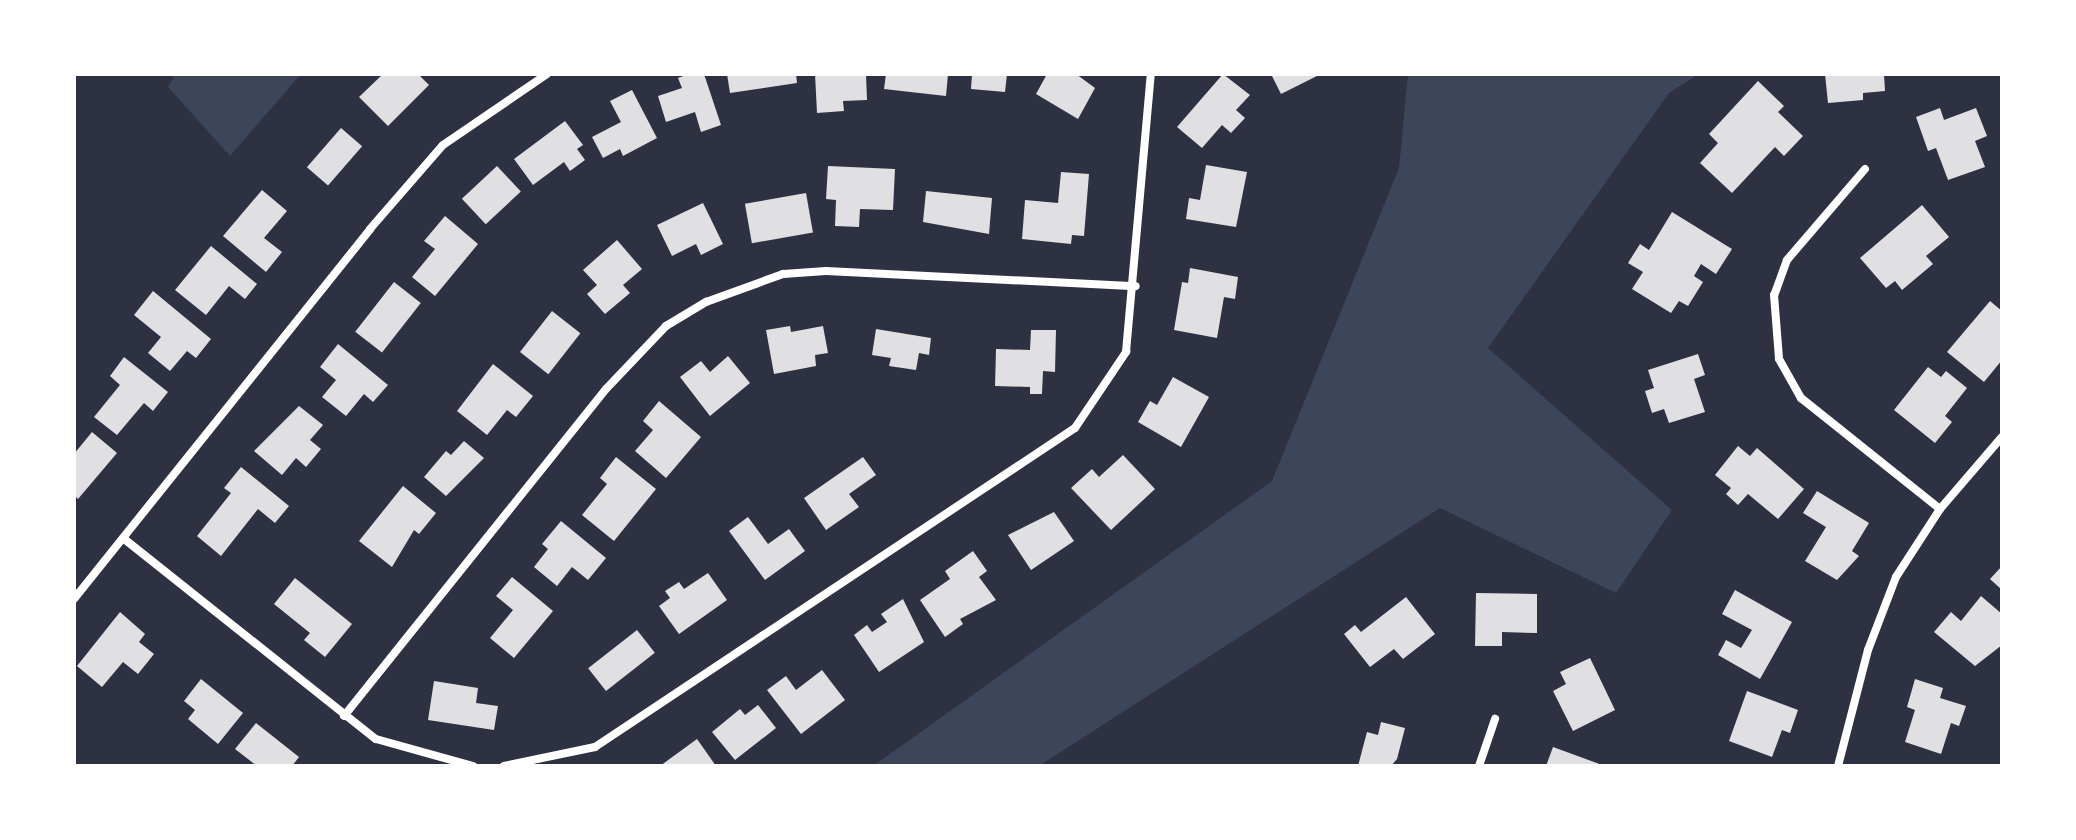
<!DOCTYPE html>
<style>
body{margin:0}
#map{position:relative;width:2076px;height:840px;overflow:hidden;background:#2d3142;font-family:"PT Sans",sans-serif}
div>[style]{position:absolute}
.green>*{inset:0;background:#3c4559}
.building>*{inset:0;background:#e0e0e3;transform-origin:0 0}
.minor>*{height:8px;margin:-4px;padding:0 4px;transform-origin:4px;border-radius:4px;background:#fff}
span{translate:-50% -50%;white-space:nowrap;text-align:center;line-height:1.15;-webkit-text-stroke:8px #fff;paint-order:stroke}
.frame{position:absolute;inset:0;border:76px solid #fff;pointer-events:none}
</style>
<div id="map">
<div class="green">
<i style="clip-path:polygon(175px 74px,301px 74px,230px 156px,168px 87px)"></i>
<i style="clip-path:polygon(1408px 74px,1699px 74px,1669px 93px,1488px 348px,1672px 510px,1616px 593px,1440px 508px,1039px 766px,873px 766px,1272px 481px,1399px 168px)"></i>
</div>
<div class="building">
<i style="clip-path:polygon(383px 74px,418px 74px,429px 85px,388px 126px,359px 97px)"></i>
<i style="clip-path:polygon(689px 74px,704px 74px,721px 125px,701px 132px,695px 112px,666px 122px,658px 96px,682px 88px,678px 78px)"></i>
<i style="clip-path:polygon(727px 74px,796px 74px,797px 83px,730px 93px)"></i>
<i style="clip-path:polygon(815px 74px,866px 74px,867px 100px,843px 101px,844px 111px,817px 113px)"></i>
<i style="clip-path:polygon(886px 74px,948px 74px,946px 96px,884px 89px)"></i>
<i style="clip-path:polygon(972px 74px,1007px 74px,1005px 92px,971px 89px)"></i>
<i style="clip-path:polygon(1047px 74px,1076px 74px,1095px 88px,1078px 119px,1036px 94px)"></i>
<i style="clip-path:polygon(1223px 74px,1250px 95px,1236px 110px,1245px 118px,1231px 133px,1222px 125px,1202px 148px,1177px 127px)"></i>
<i style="clip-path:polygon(1271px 74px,1321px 74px,1281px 94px)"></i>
<i style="clip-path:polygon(1825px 74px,1884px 74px,1885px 91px,1863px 93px,1863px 100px,1828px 103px)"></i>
<i style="clip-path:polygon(1758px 81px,1784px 106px,1778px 112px,1803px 136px,1784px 156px,1775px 147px,1732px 193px,1700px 163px,1718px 143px,1709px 134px)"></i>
<i style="clip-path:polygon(632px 90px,657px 138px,623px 156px,620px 149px,603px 158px,592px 137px,621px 122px,610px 101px)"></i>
<i style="clip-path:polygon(1940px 108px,1944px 120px,1976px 108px,1987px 136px,1975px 141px,1985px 167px,1948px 180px,1936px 148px,1928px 151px,1916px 117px)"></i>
<i style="clip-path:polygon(565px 121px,583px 145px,577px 149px,585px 160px,570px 171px,564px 162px,533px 185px,514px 159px)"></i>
<i style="left:341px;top:128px;width:28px;height:52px;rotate:41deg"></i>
<i style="clip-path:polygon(1206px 165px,1247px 172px,1236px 227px,1186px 219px,1189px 198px,1200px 200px)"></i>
<i style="left:497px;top:166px;width:35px;height:48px;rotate:47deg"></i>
<i style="clip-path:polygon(828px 166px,895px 169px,893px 210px,860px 209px,859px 227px,835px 226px,836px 200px,826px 199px)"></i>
<i style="clip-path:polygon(1061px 172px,1089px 174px,1084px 236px,1072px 235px,1071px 244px,1022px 239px,1025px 200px,1058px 203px)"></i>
<i style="clip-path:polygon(262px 190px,287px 211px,264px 238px,282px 252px,266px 272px,223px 236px)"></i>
<i style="clip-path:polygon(926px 191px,992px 198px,989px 234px,923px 222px)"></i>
<i style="left:806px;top:193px;width:40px;height:62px;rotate:80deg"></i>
<i style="clip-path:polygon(703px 203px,723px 244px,701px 255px,696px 244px,672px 256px,657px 225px)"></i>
<i style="clip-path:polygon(1922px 205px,1949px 237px,1926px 256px,1933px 264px,1902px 290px,1895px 281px,1886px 288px,1860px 258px)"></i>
<i style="clip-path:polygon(1672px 212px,1732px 249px,1716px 274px,1701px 264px,1694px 276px,1703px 282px,1688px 306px,1679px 301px,1671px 313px,1632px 289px,1643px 272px,1628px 263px,1640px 244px,1649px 250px)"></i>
<i style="clip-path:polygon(445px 216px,478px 244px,435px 296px,412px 277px,435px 249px,424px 241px)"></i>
<i style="clip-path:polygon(617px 240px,642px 269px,623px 285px,630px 293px,605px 314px,587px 294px,597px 285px,583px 270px)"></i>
<i style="clip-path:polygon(211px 246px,257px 284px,245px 299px,229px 286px,206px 315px,175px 290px)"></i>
<i style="clip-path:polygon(1190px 268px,1238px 277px,1235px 299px,1224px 297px,1217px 338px,1174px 330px,1182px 282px,1188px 283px)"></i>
<i style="left:394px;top:282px;width:34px;height:63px;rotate:38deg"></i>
<i style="clip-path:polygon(153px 291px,211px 339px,196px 358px,187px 351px,170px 371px,148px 353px,161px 337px,134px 315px)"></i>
<i style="clip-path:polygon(1990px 301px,2002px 311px,2002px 360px,1984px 382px,1947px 352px)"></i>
<i style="left:552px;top:311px;width:36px;height:52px;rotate:38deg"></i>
<i style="clip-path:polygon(790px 326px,791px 332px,823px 326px,828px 353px,815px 355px,816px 366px,774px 374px,766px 330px)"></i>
<i style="clip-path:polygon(876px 329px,931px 338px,929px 355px,919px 353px,916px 370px,889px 366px,891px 358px,872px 355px)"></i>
<i style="clip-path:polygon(1031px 330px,1056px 330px,1055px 372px,1043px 371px,1042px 394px,1030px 394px,1030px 387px,995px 386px,996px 349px,1030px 350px)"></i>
<i style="clip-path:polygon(338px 344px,388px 385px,373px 402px,364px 394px,346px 416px,322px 397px,336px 380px,320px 367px)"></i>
<i style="clip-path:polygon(1698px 354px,1705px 375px,1694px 379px,1705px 412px,1669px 423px,1664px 409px,1652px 413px,1645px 391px,1654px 388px,1648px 370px)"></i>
<i style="clip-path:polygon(728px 356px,750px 383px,710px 416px,680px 377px,701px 361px,710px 372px)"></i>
<i style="clip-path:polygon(124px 357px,168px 392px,153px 411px,144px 403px,117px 435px,94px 417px,120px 385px,110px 376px)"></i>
<i style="clip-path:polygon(493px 364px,533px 396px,516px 417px,507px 410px,487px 435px,457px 411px)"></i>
<i style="clip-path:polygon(1928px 367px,1941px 377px,1946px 371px,1967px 388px,1945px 416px,1952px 422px,1935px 443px,1894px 410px)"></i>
<i style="clip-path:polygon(1173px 377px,1209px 397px,1181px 447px,1138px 422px,1150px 401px,1157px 405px)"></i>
<i style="clip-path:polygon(659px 401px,701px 437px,666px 478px,635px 451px,653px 430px,643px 421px)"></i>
<i style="clip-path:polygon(299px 406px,323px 425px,310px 440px,321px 449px,306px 467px,296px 458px,282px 475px,254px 451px)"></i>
<i style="clip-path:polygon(92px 432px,117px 453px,78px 499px,74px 495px,74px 454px)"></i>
<i style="clip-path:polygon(464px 441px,484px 458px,446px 496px,424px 477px,446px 451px,451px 455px)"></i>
<i style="clip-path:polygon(1738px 446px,1750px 456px,1757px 448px,1804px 489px,1778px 519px,1748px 494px,1738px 505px,1726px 494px,1731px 488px,1715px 475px)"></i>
<i style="clip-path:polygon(1123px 455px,1155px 489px,1111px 530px,1071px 488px,1092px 469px,1099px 477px)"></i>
<i style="clip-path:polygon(616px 457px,656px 489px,614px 541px,582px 515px,607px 484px,600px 478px)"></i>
<i style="clip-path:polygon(863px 457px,876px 475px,849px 494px,859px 507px,826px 530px,804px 498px)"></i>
<i style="clip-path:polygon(241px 467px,289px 506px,275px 523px,258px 509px,221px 556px,197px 536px,231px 493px,224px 488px)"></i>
<i style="clip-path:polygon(403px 486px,436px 513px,419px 534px,414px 530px,392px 567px,359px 541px)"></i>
<i style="clip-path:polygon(1817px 491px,1869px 523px,1852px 551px,1859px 556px,1837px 580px,1805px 561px,1826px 527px,1803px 513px)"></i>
<i style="clip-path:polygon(1054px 512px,1074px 541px,1031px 570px,1008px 535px)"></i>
<i style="clip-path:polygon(748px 517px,768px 544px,789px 529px,805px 551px,765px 580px,729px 531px)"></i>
<i style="clip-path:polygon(561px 521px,606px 558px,588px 580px,572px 567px,557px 586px,534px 567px,548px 549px,542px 544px)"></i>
<i style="clip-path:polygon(973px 551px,987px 571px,979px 577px,996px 600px,960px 619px,963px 624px,945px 637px,920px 600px,950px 579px,945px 571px)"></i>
<i style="clip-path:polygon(2002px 566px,2002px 590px,1990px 579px)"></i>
<i style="clip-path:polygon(708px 573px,727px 600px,679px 634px,659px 606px,670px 598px,665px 591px,679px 582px,684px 589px)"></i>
<i style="clip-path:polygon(512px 577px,553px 611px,514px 658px,490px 638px,513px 610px,496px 596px)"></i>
<i style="clip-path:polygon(295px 578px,352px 624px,325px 657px,304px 640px,310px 633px,274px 604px)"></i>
<i style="clip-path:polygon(1735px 590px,1792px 622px,1760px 679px,1718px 655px,1726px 640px,1741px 648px,1752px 630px,1722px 614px)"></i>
<i style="clip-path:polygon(1476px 593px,1537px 594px,1537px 633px,1502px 632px,1502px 646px,1475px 646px)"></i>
<i style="clip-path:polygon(1981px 596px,2002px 614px,2002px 645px,1975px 666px,1934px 632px,1951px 612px,1961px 621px)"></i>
<i style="clip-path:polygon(1406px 597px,1435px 634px,1403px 659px,1394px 649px,1370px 667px,1344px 634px,1355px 625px,1361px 632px)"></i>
<i style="clip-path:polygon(903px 599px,924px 642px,879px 672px,854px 635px,867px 625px,872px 632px,887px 622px,881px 614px)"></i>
<i style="clip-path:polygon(120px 612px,145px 634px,139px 642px,154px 654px,138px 674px,123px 662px,102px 687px,77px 666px)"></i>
<i style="left:637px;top:630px;width:29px;height:62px;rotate:52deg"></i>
<i style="clip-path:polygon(1590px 658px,1615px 710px,1573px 731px,1553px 691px,1566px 684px,1560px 672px)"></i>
<i style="clip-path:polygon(822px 670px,845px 700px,801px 734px,767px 690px,786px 676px,796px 690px)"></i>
<i style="clip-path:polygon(201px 679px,243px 713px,218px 744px,188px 719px,195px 710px,184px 701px)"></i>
<i style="clip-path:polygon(1915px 679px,1943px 688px,1940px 698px,1966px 706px,1959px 726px,1951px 723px,1941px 754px,1905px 742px,1915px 710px,1907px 707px)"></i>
<i style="clip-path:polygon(434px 681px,478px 688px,476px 703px,498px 706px,494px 730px,428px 720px)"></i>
<i style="clip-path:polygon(1747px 691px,1798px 710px,1790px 733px,1782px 730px,1772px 757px,1729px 741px)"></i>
<i style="clip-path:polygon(758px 705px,776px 728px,735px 760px,712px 732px,740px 709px,745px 715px)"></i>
<i style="clip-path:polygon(1381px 722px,1405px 728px,1397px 759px,1391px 766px,1358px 766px,1367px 732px,1378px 735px)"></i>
<i style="clip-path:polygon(256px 723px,299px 757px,292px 766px,257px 766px,235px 749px)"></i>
<i style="clip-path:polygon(697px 739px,716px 766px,660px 766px)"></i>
<i style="clip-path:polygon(1553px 747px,1605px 766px,1546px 766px)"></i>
</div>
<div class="minor">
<i style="left:1865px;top:169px;width:120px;rotate:130.6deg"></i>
<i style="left:1787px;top:260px;width:37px;rotate:110deg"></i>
<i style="left:1774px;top:295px;width:64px;rotate:85.5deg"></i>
<i style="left:1779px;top:359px;width:45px;rotate:60.6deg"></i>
<i style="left:1801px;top:398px;width:178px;rotate:38.6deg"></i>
<i style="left:123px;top:538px;width:323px;rotate:38.5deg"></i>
<i style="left:376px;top:739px;width:101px;rotate:15.6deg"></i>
<i style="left:74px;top:599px;width:474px;rotate:-51.3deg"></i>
<i style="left:370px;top:229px;width:111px;rotate:-49deg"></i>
<i style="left:443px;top:145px;width:126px;rotate:-34.3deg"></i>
<i style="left:344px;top:716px;width:419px;rotate:-51.3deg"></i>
<i style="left:606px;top:389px;width:87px;rotate:-46.4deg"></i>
<i style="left:666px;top:326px;width:47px;rotate:-31deg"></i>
<i style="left:706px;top:302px;width:82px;rotate:-20deg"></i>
<i style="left:783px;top:274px;width:43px;rotate:-4deg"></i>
<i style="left:826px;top:271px;width:310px;rotate:2.8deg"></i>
<i style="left:504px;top:766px;width:93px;rotate:-11.8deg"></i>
<i style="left:595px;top:747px;width:576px;rotate:-33.61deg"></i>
<i style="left:1075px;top:428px;width:92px;rotate:-56.1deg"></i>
<i style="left:1126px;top:352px;width:279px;rotate:-84.9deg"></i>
<i style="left:1479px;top:766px;width:50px;rotate:-71.2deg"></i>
<i style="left:1838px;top:766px;width:120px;rotate:-75.5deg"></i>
<i style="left:1868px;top:650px;width:78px;rotate:-69deg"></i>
<i style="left:1896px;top:577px;width:81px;rotate:-57.1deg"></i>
<i style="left:1940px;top:509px;width:95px;rotate:-49.3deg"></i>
</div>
<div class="frame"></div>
</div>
